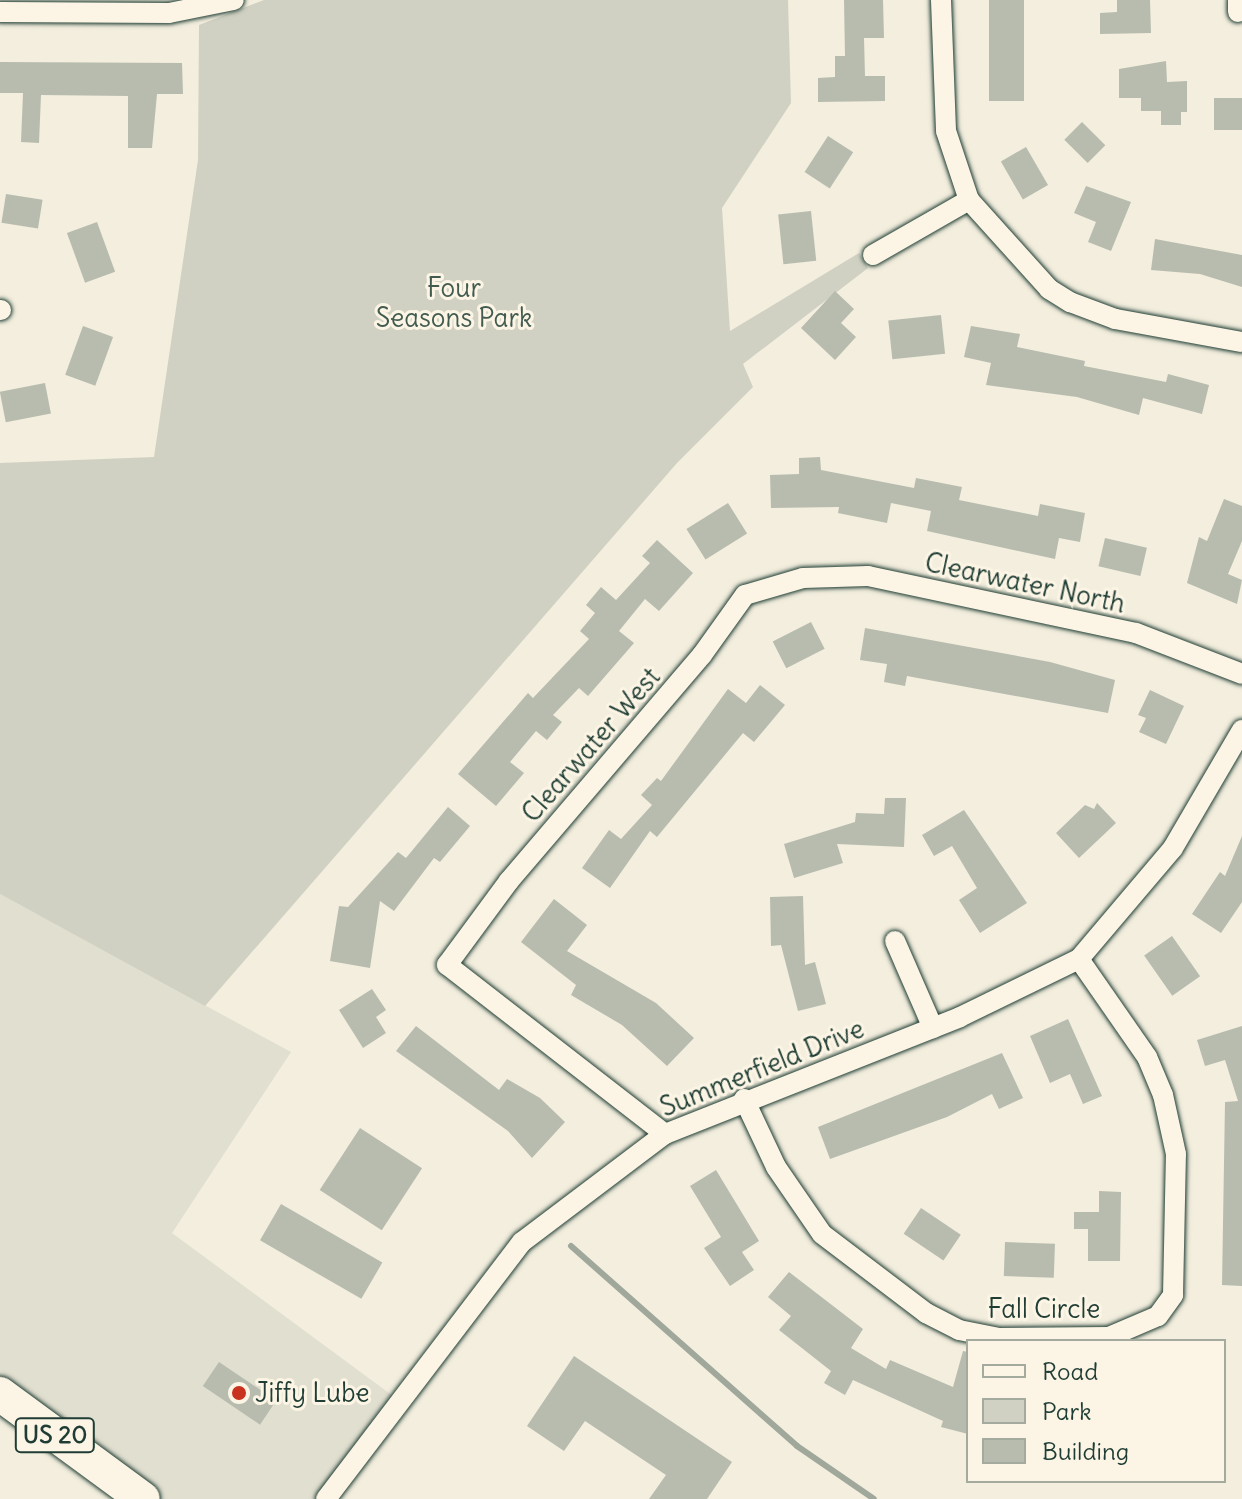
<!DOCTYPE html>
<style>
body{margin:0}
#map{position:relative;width:1242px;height:1499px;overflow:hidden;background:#f3eede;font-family:Delius,sans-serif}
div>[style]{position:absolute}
.built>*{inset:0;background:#e1dfd0}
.green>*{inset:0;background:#d0d1c2}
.stream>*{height:6px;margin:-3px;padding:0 3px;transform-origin:3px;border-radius:3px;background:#a0a89b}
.building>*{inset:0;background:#b8bcae;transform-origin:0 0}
.roads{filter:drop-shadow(0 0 2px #1f3d34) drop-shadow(0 0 2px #1f3d34)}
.street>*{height:20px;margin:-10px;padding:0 10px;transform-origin:10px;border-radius:10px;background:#fcf5e5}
.primary>*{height:34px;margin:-17px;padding:0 17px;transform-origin:17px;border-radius:17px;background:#fcf5e5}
.dots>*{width:22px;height:22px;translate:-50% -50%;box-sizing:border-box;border:4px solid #fcf5e5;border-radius:50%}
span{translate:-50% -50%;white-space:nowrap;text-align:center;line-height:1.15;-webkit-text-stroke:6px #fcf5e5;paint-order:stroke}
.shield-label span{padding:2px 6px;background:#fcf5e5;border:2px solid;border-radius:6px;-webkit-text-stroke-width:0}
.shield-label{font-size:24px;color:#1f3d34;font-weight:700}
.park-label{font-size:26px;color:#425b50}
.street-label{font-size:26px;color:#1f3d34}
.poi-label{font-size:26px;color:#1f3d34}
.left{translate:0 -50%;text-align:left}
.legend{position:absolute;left:966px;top:1339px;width:260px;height:144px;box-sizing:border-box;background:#fcf5e5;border:2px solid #a4ab9e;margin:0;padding:10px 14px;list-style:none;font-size:24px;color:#1f3d34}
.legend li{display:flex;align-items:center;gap:16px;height:40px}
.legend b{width:40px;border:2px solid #a4ab9e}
</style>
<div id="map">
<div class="built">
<i style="clip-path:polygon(0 894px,291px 1052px,172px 1233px,393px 1396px,317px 1499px,156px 1499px,0 1385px)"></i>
</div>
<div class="green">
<i style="clip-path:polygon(264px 0,788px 0,791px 103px,722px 208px,730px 331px,859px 253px,868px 268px,743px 364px,753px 387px,677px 463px,205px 1006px,0 894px,0 463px,154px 457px,198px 160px,199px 25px)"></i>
</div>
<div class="stream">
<i style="left:571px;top:1246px;width:302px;rotate:41.5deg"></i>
<i style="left:797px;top:1446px;width:93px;rotate:34.5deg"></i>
</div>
<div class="building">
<i style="clip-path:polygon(844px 0,883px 0,884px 38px,864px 38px,865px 76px,885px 76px,885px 101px,818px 102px,818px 78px,835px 77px,835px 56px,845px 56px)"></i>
<i style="left:989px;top:0;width:35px;height:101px"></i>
<i style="clip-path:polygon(1117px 0,1150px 0,1151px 33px,1100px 34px,1100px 13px,1117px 12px)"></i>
<i style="clip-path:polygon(1166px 61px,1167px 82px,1187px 81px,1187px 112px,1181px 112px,1181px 125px,1161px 125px,1161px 111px,1141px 111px,1141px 98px,1119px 98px,1119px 69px)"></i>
<i style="clip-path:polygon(0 62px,182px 63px,183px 94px,157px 94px,152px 148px,128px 148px,128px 96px,41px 95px,39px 143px,21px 142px,23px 93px,0 93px)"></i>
<i style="left:1242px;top:98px;width:32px;height:28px;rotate:90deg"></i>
<i style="left:1082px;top:122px;width:33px;height:25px;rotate:45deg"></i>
<i style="left:828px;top:136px;width:30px;height:43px;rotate:33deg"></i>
<i style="left:1026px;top:147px;width:44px;height:29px;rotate:60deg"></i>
<i style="clip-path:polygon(1086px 186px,1131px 202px,1111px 251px,1088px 242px,1096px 222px,1074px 213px)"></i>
<i style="left:6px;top:194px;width:37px;height:29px;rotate:9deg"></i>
<i style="left:811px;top:211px;width:50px;height:33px;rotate:84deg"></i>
<i style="left:97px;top:222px;width:53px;height:32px;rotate:70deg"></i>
<i style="clip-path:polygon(1155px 239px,1242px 255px,1242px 287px,1200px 274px,1151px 270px)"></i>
<i style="clip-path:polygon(835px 291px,854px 309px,841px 323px,856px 337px,835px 360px,801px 328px)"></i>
<i style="left:941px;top:315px;width:39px;height:53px;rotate:84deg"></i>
<i style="left:83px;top:326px;width:32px;height:52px;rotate:20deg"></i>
<i style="clip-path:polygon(971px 326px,1020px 334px,1017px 347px,1085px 361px,1084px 366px,1166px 382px,1168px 374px,1209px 385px,1202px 414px,1143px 398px,1139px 415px,1077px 397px,986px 385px,991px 363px,964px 357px)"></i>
<i style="left:45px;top:383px;width:31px;height:46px;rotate:79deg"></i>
<i style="clip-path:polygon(820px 457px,821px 470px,914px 488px,916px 478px,962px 487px,959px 500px,1038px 516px,1040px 504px,1085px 513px,1080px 542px,1059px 538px,1055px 559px,927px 531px,931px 511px,891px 503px,887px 523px,838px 513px,839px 507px,771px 508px,770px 475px,799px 474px,799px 458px)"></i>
<i style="clip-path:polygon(1224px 499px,1242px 506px,1242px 541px,1228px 574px,1242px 580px,1237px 604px,1187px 583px,1199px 537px,1207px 541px)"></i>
<i style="left:728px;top:503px;width:36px;height:49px;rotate:58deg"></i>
<i style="left:1105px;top:538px;width:43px;height:29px;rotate:13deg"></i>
<i style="clip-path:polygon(657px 540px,693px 573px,659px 611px,645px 599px,619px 631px,634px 643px,588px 696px,579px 688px,553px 715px,562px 722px,547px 740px,536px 731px,510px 762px,524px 773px,496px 806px,458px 774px,528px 693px,533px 698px,589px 639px,580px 631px,595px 613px,586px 605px,601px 587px,616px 600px,650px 563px,642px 556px)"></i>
<i style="left:811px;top:622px;width:30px;height:43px;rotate:63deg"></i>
<i style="clip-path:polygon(865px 628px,1050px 662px,1115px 680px,1108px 713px,907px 676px,905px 686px,884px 682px,887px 664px,860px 660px)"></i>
<i style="clip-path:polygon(760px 685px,785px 705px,754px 742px,743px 733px,657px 837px,650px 831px,610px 888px,582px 868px,609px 830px,621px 839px,652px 805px,641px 795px,657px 778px,661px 781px,728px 689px,746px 703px)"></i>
<i style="clip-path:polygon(1150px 690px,1184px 706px,1166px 744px,1139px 732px,1146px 718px,1138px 715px)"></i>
<i style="clip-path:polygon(885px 798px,906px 798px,904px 847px,837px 844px,843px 863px,794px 878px,784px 844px,855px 822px,856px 813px,884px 814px)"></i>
<i style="clip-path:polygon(1097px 803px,1116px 823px,1079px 858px,1056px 833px,1085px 805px,1094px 809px)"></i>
<i style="clip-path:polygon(448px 807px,470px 826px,440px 862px,434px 858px,394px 911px,380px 901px,370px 968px,330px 961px,339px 906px,348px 907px,398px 852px,406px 858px)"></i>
<i style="clip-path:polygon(964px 810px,1027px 903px,980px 933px,959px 900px,977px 888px,952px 846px,934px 856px,922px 835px)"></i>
<i style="clip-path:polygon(1242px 836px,1242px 902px,1221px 933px,1192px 914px,1220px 872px,1225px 876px)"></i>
<i style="clip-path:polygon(803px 896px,805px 965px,815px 962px,826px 1004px,798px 1011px,781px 945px,771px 946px,770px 897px)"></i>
<i style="clip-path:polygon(554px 899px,587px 925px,567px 951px,656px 1003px,694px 1038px,667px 1066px,622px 1025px,571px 995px,576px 985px,521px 942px)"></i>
<i style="left:1172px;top:936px;width:49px;height:34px;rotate:55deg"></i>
<i style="clip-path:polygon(372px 989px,386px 1010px,376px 1017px,386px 1033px,363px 1048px,339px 1010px)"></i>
<i style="clip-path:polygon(1068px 1019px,1102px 1096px,1083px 1104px,1070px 1074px,1050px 1083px,1030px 1036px)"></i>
<i style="clip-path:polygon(416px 1026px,499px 1090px,507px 1079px,540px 1098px,565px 1122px,532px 1158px,508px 1131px,396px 1051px)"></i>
<i style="clip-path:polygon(1242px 1026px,1242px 1286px,1222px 1285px,1225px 1102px,1238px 1101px,1225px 1060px,1205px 1066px,1197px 1040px)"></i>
<i style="clip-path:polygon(1002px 1053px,1023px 1098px,999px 1109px,992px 1094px,947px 1117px,830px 1159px,818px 1127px)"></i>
<i style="left:360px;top:1128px;width:74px;height:74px;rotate:33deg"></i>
<i style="clip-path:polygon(716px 1170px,759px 1241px,742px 1252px,754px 1270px,730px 1286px,704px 1248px,721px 1237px,690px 1186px)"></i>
<i style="clip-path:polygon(1099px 1191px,1121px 1192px,1120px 1261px,1088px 1261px,1088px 1229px,1074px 1229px,1074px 1212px,1099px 1212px)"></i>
<i style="left:281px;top:1204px;width:117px;height:42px;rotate:30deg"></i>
<i style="left:921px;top:1208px;width:48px;height:31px;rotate:34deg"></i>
<i style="left:1005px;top:1242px;width:50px;height:34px;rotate:2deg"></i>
<i style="clip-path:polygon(789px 1272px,863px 1329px,851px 1348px,886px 1369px,890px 1360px,953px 1387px,963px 1351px,968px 1352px,968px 1434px,941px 1427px,943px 1421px,853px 1380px,845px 1395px,824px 1383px,831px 1371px,779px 1330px,791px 1316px,768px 1297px)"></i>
<i style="clip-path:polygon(574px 1356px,732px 1462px,707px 1499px,649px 1499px,666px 1475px,585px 1421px,564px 1451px,527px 1426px)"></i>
<i style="left:219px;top:1362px;width:69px;height:29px;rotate:34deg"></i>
</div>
<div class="roads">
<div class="street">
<i style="left:941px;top:0;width:131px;rotate:87.8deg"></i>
<i style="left:946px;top:131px;width:73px;rotate:71.6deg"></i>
<i style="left:969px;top:200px;width:120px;rotate:48deg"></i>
<i style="left:1049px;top:289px;width:25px;rotate:32deg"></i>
<i style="left:1070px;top:302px;width:48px;rotate:20.7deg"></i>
<i style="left:1115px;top:319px;width:129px;rotate:10.3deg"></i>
<i style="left:1238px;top:0;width:12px;rotate:90deg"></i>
<i style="left:0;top:12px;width:169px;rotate:0.3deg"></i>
<i style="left:169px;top:13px;width:66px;rotate:-11.3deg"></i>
<i style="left:873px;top:255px;width:111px;rotate:-29.8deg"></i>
<i style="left:0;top:310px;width:1px"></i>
<i style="left:895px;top:941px;width:95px;rotate:66.4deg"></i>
<i style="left:744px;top:1099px;width:75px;rotate:64.8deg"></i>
<i style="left:776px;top:1167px;width:81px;rotate:55.5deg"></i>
<i style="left:822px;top:1234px;width:131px;rotate:37.2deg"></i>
<i style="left:926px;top:1313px;width:37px;rotate:27deg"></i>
<i style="left:959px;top:1330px;width:41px;rotate:11.3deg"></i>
<i style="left:999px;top:1338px;width:110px;rotate:-0.5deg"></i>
<i style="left:1109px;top:1337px;width:53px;rotate:-23.2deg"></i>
<i style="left:1158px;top:1316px;width:26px;rotate:-54deg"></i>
<i style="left:1173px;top:1295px;width:141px;rotate:-88.8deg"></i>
<i style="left:1176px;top:1154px;width:60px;rotate:-102.4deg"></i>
<i style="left:1163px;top:1095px;width:41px;rotate:-112.8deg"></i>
<i style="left:1147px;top:1057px;width:119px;rotate:-124.8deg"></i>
<i style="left:665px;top:1134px;width:276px;rotate:-142.2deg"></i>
<i style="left:447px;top:965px;width:104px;rotate:-53.6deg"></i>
<i style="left:509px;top:881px;width:297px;rotate:-49.5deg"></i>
<i style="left:702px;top:655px;width:74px;rotate:-54.4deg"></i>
<i style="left:745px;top:595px;width:60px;rotate:-16.3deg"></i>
<i style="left:803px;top:578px;width:65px;rotate:-1.8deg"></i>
<i style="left:868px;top:576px;width:274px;rotate:12deg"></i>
<i style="left:1136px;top:633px;width:114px;rotate:21.1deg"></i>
<i style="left:326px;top:1499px;width:323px;rotate:-52.7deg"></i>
<i style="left:522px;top:1242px;width:179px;rotate:-37.1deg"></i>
<i style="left:665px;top:1134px;width:317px;rotate:-21.6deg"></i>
<i style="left:960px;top:1017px;width:132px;rotate:-26deg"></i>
<i style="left:1079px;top:959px;width:145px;rotate:-49.7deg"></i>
<i style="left:1173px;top:848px;width:137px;rotate:-59.7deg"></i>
</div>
<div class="primary">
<i style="left:0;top:1394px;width:177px;rotate:36.3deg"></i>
</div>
</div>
<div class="dots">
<i style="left:239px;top:1393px;background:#c8321e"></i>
</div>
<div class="shield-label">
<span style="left:55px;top:1435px">US 20</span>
</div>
<div class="park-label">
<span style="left:454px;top:303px">Four<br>Seasons Park</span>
</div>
<div class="street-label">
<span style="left:1025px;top:583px;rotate:12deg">Clearwater North</span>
<span style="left:591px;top:745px;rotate:-49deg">Clearwater West</span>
<span style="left:762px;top:1068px;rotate:-22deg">Summerfield Drive</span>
<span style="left:1044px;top:1309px">Fall Circle</span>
</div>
<div class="poi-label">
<span class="left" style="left:255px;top:1393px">Jiffy Lube</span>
</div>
<ul class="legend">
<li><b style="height:10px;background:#fcf5e5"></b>Road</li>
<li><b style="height:22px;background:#d0d1c2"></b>Park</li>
<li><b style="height:22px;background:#b8bcae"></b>Building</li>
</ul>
</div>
